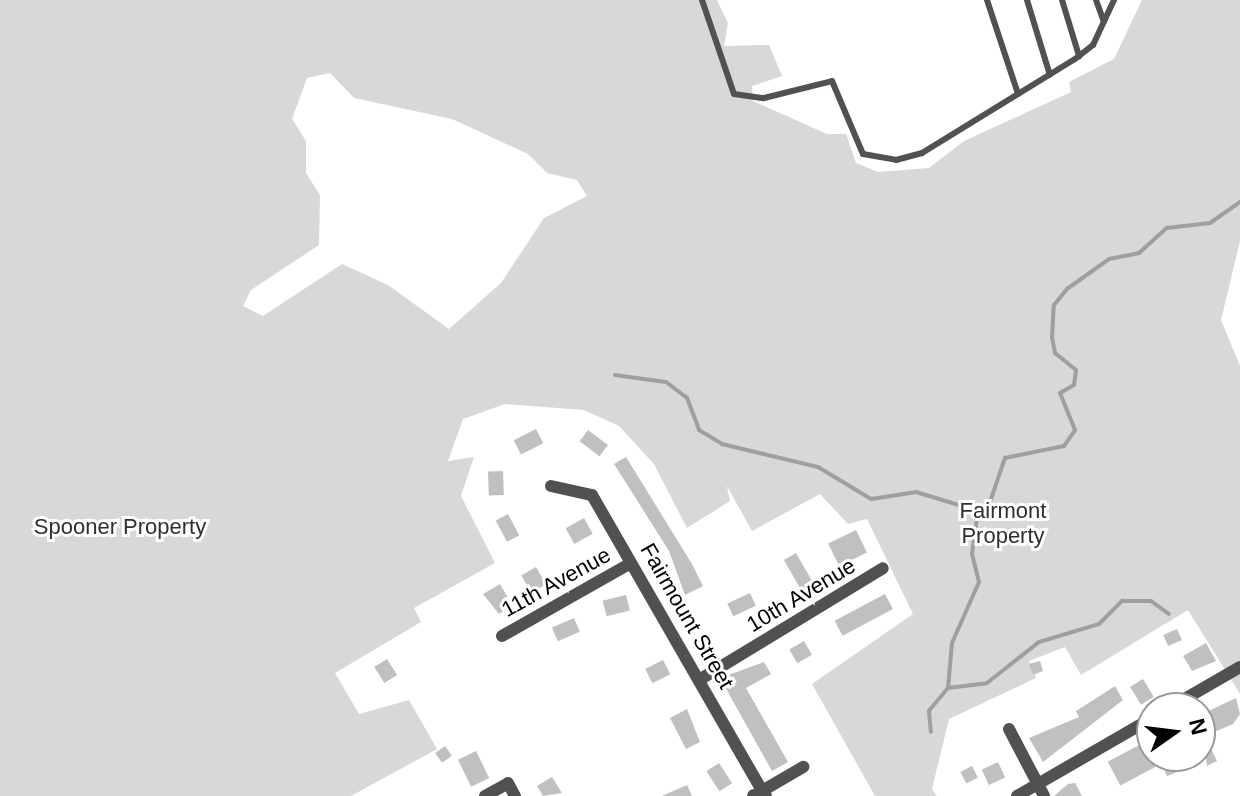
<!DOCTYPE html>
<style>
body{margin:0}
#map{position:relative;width:1240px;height:796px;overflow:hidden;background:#fff;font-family:Helvetica,sans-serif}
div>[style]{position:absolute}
.green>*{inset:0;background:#d8d8d8}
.stream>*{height:4px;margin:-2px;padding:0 2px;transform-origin:2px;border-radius:2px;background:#9f9f9f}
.building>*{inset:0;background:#c0c0c0;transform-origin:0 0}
.service>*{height:6px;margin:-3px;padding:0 3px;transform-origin:3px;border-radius:3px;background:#515151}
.minor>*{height:12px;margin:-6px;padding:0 6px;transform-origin:6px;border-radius:6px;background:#515151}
.tertiary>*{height:14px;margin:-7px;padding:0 7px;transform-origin:7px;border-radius:7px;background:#515151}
span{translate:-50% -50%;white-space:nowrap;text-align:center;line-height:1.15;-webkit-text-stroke:6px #fff;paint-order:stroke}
.park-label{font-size:22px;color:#2f2f2f}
.street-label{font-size:22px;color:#000}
.north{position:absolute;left:1136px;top:692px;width:80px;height:80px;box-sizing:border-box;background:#fff;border:2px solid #999;border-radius:50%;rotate:76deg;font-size:22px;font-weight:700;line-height:32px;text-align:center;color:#000}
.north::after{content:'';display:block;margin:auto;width:28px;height:36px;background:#000;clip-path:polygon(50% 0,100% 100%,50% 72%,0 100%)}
</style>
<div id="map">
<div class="green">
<i style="clip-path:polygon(evenodd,0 0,717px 0,728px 23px,724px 46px,769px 45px,782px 76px,752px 86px,753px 101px,827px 134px,846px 134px,856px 163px,878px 172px,929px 168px,964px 141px,1071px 92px,1069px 82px,1114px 59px,1142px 0,1240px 0,1240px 241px,1221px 320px,1240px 366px,1240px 694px,1188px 610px,1081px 675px,1065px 647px,1029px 661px,1036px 678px,949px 719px,932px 789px,937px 796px,875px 796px,812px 684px,913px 614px,867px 519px,848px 524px,820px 494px,752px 531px,727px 486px,730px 501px,687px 528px,654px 464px,619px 426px,584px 410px,505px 404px,463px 419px,448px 461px,474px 457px,461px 496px,495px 563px,414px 608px,421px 622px,335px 673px,359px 714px,409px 700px,437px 749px,351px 796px,0 796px,0 0,330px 73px,354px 98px,452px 119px,528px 154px,547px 173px,577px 180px,587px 196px,544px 218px,501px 283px,449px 329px,388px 285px,342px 264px,263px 316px,243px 306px,251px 290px,319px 245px,320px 195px,306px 173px,306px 141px,292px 119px,307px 78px,330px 73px)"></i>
</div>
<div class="stream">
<i style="left:615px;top:375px;width:51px;rotate:7.8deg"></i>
<i style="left:666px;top:382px;width:26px;rotate:37deg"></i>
<i style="left:687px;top:398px;width:34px;rotate:69deg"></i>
<i style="left:699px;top:430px;width:27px;rotate:31deg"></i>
<i style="left:722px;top:444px;width:99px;rotate:13.5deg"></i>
<i style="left:818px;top:467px;width:62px;rotate:31.1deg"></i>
<i style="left:871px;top:499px;width:46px;rotate:-8.8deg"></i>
<i style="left:916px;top:492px;width:65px;rotate:17deg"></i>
<i style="left:978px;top:511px;width:43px;rotate:97.9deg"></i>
<i style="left:972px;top:554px;width:29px;rotate:76deg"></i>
<i style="left:979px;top:582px;width:67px;rotate:113.9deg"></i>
<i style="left:952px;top:643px;width:45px;rotate:95.1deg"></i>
<i style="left:948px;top:688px;width:30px;rotate:130deg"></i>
<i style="left:929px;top:711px;width:21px;rotate:85deg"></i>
<i style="left:978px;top:511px;width:13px;rotate:-29deg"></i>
<i style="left:989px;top:505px;width:50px;rotate:-71.2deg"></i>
<i style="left:1005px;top:458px;width:60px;rotate:-11.5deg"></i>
<i style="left:1064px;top:446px;width:19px;rotate:-55deg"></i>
<i style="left:1075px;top:430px;width:40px;rotate:-112deg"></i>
<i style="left:1060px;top:393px;width:16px;rotate:-30deg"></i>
<i style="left:1074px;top:385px;width:15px;rotate:-82deg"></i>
<i style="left:1076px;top:370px;width:27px;rotate:-141deg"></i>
<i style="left:1055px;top:353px;width:15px;rotate:-101deg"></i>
<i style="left:1052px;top:338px;width:33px;rotate:-87deg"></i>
<i style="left:1054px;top:305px;width:21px;rotate:-51deg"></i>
<i style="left:1067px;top:289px;width:52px;rotate:-35.5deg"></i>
<i style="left:1109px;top:259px;width:31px;rotate:-11deg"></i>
<i style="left:1139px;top:253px;width:38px;rotate:-42deg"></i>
<i style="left:1167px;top:228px;width:43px;rotate:-6.6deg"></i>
<i style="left:1210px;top:223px;width:37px;rotate:-35deg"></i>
<i style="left:948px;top:688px;width:39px;rotate:-7deg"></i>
<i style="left:987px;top:683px;width:66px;rotate:-38.3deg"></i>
<i style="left:1039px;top:642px;width:63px;rotate:-16.7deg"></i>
<i style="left:1099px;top:624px;width:33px;rotate:-45deg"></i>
<i style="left:1122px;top:601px;width:29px"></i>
<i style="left:1151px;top:601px;width:22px;rotate:36deg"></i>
</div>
<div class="building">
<i style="left:536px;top:429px;width:16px;height:25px;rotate:63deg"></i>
<i style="left:588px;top:430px;width:25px;height:14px;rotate:37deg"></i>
<i style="clip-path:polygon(626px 457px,692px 564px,703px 586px,685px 595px,669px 551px,614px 464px)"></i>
<i style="left:503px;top:471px;width:24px;height:15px;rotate:88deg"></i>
<i style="left:508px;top:514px;width:24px;height:14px;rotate:62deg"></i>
<i style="left:584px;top:518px;width:18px;height:21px;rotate:61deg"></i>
<i style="left:856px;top:530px;width:25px;height:31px;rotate:64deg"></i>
<i style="left:796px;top:553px;width:39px;height:14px;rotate:60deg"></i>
<i style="left:536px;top:567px;width:20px;height:17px;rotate:60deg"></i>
<i style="clip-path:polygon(500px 584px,513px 606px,499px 614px,483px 594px)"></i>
<i style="left:750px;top:593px;width:14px;height:25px;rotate:65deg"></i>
<i style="left:885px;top:594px;width:17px;height:57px;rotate:62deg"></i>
<i style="left:626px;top:595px;width:16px;height:24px;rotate:76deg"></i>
<i style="left:574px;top:618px;width:15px;height:24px;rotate:67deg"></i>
<i style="left:1177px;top:629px;width:12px;height:15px;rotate:66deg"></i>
<i style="left:804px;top:641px;width:16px;height:17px;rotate:60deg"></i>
<i style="clip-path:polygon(1206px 643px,1216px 661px,1192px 671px,1183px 656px)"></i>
<i style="left:387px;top:659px;width:19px;height:15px;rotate:58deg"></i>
<i style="left:663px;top:660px;width:16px;height:20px;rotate:63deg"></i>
<i style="clip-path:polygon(1040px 661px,1043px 671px,1033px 675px,1029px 664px)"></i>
<i style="clip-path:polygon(764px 662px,771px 674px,746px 688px,788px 762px,772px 771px,720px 678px)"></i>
<i style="left:1143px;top:679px;width:21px;height:15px;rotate:59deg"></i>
<i style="clip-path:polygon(1115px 686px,1123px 700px,1043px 762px,1029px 738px,1079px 717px,1076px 711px)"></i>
<i style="clip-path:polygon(1236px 698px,1240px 714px,1233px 724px,1205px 736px,1217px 761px,1207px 766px,1200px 715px)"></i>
<i style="clip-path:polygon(687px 709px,700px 742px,686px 749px,670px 718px)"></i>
<i style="left:1143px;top:743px;width:27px;height:40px;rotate:62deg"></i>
<i style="left:445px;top:746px;width:12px;height:12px;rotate:55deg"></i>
<i style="left:476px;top:751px;width:30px;height:20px;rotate:64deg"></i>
<i style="left:1172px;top:757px;width:16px;height:12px;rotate:68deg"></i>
<i style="left:998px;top:762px;width:17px;height:18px;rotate:65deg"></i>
<i style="left:719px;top:763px;width:24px;height:15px;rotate:57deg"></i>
<i style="left:972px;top:766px;width:13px;height:13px;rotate:63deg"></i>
<i style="clip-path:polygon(552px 777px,562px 793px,543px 796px,537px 786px)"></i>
<i style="clip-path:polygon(1075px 783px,1082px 796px,1054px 796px,1068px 784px)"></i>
<i style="clip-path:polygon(687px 785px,692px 796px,662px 796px)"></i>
</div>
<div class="service">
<i style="left:702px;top:0;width:99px;rotate:71.2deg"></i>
<i style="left:734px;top:94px;width:30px;rotate:8deg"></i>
<i style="left:764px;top:98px;width:70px;rotate:-14deg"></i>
<i style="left:832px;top:81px;width:79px;rotate:67deg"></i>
<i style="left:863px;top:154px;width:34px;rotate:10deg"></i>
<i style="left:896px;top:160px;width:27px;rotate:-15deg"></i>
<i style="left:922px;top:153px;width:180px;rotate:-31.6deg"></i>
<i style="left:1075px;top:59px;width:23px;rotate:-38deg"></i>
<i style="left:1093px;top:45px;width:50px;rotate:-65deg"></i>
<i style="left:987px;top:0;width:99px;rotate:71.7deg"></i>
<i style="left:1027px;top:0;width:78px;rotate:73deg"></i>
<i style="left:1062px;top:0;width:59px;rotate:73.1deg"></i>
<i style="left:1096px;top:0;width:23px;rotate:70deg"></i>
</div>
<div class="minor">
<i style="left:551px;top:486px;width:42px;rotate:12.4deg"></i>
<i style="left:592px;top:495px;width:341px;rotate:60.1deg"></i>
<i style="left:762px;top:791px;width:48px;rotate:-30.3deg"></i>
<i style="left:502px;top:636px;width:148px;rotate:-29.5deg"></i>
<i style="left:699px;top:680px;width:215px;rotate:-31.3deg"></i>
<i style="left:1169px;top:708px;width:82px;rotate:-30deg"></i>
<i style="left:1009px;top:729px;width:76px;rotate:62.4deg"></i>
<i style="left:485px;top:796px;width:26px;rotate:-29deg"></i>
<i style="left:508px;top:783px;width:15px;rotate:62deg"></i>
<i style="left:1017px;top:796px;width:156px;rotate:-30deg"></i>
</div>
<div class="tertiary">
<i style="left:754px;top:796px;width:11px"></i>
</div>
<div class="park-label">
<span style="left:1003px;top:523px">Fairmont<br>Property</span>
<span style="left:120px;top:527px">Spooner Property</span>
</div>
<div class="street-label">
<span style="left:556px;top:582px;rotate:-29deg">11th Avenue</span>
<span style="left:801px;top:595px;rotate:-31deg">10th Avenue</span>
<span style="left:687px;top:616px;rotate:60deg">Fairmount Street</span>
</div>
<div class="north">N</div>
</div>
